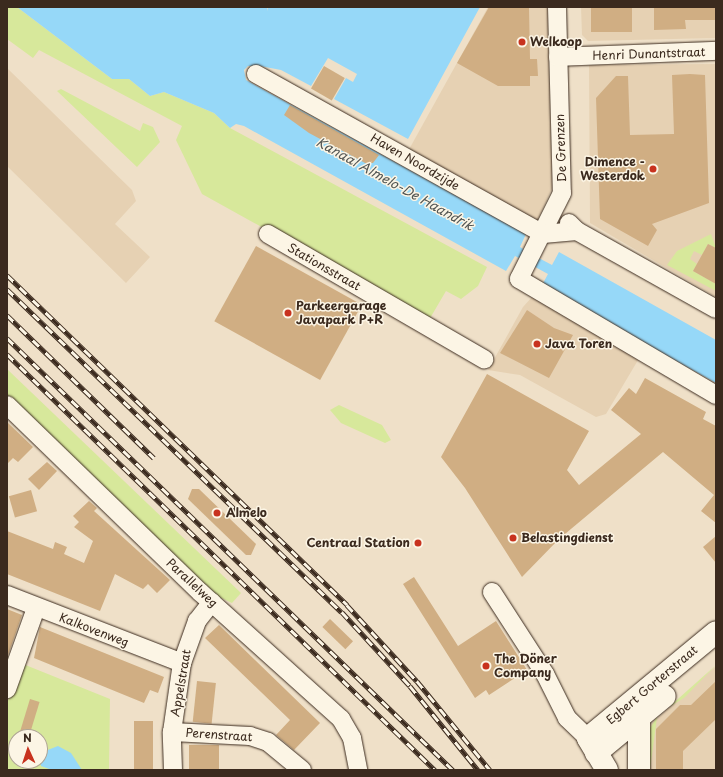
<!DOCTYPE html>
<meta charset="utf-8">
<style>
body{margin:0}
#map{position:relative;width:723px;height:777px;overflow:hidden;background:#efe0c8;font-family:"Playpen Sans",sans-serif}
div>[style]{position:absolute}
.built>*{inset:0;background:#e6d1b3}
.green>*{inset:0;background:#d7e89b}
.water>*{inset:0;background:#96d8f8}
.building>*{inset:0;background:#d0ae83;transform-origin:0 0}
.roads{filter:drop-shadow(0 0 1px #3b2a1e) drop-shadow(0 0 1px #3b2a1e)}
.minor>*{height:18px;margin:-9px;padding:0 9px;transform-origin:9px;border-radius:9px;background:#fcf5e5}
.major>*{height:22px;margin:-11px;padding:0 11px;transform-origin:11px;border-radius:11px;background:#fcf5e5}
.rail>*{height:4.5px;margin-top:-2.25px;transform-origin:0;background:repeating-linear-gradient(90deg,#fcf5e5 0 9px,#3b2a1e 0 18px);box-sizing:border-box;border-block:1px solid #3b2a1e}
.dots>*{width:11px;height:11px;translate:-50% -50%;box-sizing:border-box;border:2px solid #fcf5e5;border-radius:50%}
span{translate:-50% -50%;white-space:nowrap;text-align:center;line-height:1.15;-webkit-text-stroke:3px #fcf5e5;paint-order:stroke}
.poi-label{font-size:12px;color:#3b2a1e;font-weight:700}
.left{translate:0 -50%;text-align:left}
.right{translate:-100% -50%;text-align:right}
.street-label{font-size:12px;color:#3b2a1e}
.water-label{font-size:13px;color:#525654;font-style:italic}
.frame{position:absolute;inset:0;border:8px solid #3b2a1e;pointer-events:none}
.north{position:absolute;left:8px;top:729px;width:40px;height:40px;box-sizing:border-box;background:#fcf5e5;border:1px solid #afa495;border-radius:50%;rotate:357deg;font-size:11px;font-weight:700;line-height:16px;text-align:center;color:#3b2a1e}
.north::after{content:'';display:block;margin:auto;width:14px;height:18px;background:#c8321e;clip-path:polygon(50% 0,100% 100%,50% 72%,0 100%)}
</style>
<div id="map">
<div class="built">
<i style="clip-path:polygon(488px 7px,553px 7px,553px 186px,536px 224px,407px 153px)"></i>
<i style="clip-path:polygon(581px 7px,716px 7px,716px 38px,588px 41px,582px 35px)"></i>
<i style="clip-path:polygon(716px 64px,716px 297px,590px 223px,589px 65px)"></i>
<i style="clip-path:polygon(7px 68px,132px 190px,136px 201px,115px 224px,150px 257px,126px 283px,7px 166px)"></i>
<i style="clip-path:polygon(542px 286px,647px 345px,606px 414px,596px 417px,520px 375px,488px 370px,523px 307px)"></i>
<i style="clip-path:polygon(716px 666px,716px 770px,650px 770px,651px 724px)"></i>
</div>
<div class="green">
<i style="clip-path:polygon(7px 7px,17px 7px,112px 79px,129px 79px,150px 96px,164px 92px,214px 113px,230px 128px,487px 267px,478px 286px,461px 299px,446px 291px,429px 320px,202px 194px,176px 140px,182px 126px,39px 50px,33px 58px,7px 39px)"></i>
<i style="clip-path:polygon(61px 89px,140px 131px,143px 123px,153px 127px,160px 142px,137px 167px,57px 91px)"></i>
<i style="clip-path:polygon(711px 234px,716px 248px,708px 244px,702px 255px,694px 251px,690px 259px,697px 264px,693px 271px,716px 284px,716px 291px,667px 265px,677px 251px)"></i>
<i style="clip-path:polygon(7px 369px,241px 593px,232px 603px,217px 596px,7px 397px)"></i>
<i style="clip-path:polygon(339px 405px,382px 425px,391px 440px,385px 443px,341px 423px,330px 410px)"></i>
<i style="clip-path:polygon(23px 664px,110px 699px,109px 770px,82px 770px,45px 750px,40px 753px,40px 737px,16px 737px,16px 761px,38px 761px,52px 770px,7px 770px,7px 703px)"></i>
<i style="clip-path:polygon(716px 665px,684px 698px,669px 707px)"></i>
<i style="clip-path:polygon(657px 717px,650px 770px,649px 770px,650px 728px)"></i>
</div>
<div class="water">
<i style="clip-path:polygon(17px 7px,267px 7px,268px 11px,268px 7px,480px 7px,408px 139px,334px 99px,346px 78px,353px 82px,357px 74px,328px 58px,311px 86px,281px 70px,260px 66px,248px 66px,244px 70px,246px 80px,526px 234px,520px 247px,533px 255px,552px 265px,559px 252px,716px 340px,716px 383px,541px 287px,548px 274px,515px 256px,506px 271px,244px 126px,236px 124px,230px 128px,214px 113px,164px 92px,150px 96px,129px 79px,112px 79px)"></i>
<i style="clip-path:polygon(58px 746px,71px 753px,82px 770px,52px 770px,41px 766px,40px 753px)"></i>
</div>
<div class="building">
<i style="clip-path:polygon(489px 7px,529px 7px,530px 59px,537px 59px,538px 76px,530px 76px,530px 86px,498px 86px,457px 63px)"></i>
<i style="left:591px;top:7px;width:41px;height:25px"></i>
<i style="clip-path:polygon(654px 7px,716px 7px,716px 20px,685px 20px,686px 29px,654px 30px)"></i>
<i style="left:324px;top:66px;width:24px;height:26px;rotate:30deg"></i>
<i style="clip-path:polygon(690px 74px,705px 75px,709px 203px,652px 224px,657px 230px,648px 246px,600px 219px,596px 98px,616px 76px,628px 76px,630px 135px,674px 134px,672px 75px)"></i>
<i style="clip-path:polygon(290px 105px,379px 155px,373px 163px,365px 163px,309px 133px,284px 115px)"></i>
<i style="clip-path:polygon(708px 244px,716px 248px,716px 284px,693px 271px)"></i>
<i style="left:256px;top:246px;width:121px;height:86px;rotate:29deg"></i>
<i style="clip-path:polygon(527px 310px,554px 328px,573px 335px,549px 378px,500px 353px)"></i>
<i style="clip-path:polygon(487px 374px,589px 431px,567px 470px,579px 485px,641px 434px,611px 410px,629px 388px,636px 394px,645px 378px,706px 412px,703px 419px,716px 426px,716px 523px,701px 511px,714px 495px,663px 452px,559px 539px,522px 577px,465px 488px,441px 457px)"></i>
<i style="clip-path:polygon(7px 422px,33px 447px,18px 462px,13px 458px,7px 464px)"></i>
<i style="clip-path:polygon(47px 462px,57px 471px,39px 490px,28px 479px)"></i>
<i style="clip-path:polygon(192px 489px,199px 489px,256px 544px,251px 555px,246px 555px,188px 499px)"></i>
<i style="left:31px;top:490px;width:22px;height:23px;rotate:74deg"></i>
<i style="clip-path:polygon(89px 501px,97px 508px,94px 511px,170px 580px,157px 593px,148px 584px,143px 589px,115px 574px,100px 611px,7px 574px,7px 531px,53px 549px,55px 542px,67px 547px,64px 554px,84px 563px,93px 541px,74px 527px,79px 522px,73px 516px)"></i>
<i style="clip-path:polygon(716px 536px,716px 563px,703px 547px)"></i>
<i style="clip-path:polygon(414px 577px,458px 646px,496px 621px,527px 670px,489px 695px,486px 690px,475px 698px,403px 584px)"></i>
<i style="clip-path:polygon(7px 609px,22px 615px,7px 658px)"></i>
<i style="left:330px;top:619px;width:32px;height:11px;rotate:44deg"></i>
<i style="clip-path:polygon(219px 625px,320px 723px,294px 750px,276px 735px,290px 720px,205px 638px)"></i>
<i style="clip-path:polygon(40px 627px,164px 677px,158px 693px,150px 690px,144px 703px,34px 658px)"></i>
<i style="left:197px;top:681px;width:19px;height:41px;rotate:6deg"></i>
<i style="clip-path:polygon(716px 681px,716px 719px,683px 751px,683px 770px,656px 770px,656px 729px,680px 705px,691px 705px)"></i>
<i style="left:30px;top:699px;width:10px;height:40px;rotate:17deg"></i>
<i style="left:134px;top:721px;width:19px;height:49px"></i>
<i style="left:189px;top:745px;width:30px;height:24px"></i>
</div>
<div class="roads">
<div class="minor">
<i style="left:557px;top:7px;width:186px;rotate:88.5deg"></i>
<i style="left:562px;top:193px;width:96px;rotate:116.6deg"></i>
<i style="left:519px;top:279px;width:229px;rotate:30.5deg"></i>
<i style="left:558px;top:57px;width:158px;rotate:-2.2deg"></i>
<i style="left:256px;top:74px;width:329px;rotate:29.1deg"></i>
<i style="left:543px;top:234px;width:34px;rotate:-5deg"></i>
<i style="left:569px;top:223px;width:11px;rotate:45deg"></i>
<i style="left:577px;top:231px;width:159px;rotate:29.3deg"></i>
<i style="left:268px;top:234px;width:250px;rotate:30.1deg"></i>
<i style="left:7px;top:405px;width:269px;rotate:44.1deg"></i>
<i style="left:200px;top:592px;width:190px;rotate:42deg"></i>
<i style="left:341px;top:719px;width:22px;rotate:60deg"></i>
<i style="left:352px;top:738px;width:33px;rotate:79deg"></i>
<i style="left:492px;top:592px;width:98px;rotate:57.1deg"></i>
<i style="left:545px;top:674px;width:49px;rotate:63.4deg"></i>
<i style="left:567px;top:718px;width:29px;rotate:44deg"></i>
<i style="left:7px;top:595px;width:188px;rotate:21.2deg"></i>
<i style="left:7px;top:689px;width:86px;rotate:-70.3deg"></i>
<i style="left:172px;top:732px;width:78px;rotate:2.9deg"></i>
<i style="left:250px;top:736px;width:19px;rotate:18deg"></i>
<i style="left:268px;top:742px;width:44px;rotate:39.5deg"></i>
<i style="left:173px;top:770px;width:38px;rotate:-92deg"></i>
<i style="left:172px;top:732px;width:70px;rotate:-81.8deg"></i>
<i style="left:182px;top:663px;width:45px;rotate:-70.3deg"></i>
<i style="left:197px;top:621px;width:24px;rotate:-52deg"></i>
</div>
<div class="major">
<i style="left:639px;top:719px;width:51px;rotate:90deg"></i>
<i style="left:596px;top:753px;width:89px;rotate:-39.6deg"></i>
<i style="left:607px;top:770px;width:37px;rotate:-121deg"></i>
<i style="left:588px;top:738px;width:166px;rotate:-39.6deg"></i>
</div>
</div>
<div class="rail">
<i style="left:7px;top:275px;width:474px;rotate:44.1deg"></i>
<i style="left:347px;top:605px;width:103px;rotate:47.4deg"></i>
<i style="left:417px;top:681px;width:115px;rotate:50.6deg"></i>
<i style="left:7px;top:289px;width:465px;rotate:44deg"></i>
<i style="left:342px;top:612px;width:100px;rotate:47.4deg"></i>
<i style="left:410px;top:686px;width:108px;rotate:51deg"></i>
<i style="left:7px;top:315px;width:205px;rotate:44.2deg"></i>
<i style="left:7px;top:338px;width:621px;rotate:44.09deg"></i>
<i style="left:7px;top:354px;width:597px;rotate:44.19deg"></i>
</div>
<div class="dots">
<i style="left:522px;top:42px;background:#c8321e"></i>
<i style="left:653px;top:169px;background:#c8321e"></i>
<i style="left:288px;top:313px;background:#c8321e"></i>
<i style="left:537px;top:344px;background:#c8321e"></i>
<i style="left:217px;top:513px;background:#c8321e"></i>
<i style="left:513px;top:538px;background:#c8321e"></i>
<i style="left:418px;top:543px;background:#c8321e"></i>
<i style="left:486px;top:666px;background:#c8321e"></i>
</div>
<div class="poi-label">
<span class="left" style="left:530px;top:42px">Welkoop</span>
<span class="right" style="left:645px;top:169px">Dimence -<br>Westerdok</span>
<span class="left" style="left:296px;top:313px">Parkeergarage<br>Javapark P+R</span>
<span class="left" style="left:545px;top:344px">Java Toren</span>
<span class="left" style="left:226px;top:513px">Almelo</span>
<span class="left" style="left:521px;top:538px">Belastingdienst</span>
<span class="right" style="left:410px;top:543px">Centraal Station</span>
<span class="left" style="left:494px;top:666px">The Döner<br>Company</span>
</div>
<div class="street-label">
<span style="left:649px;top:54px;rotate:-2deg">Henri Dunantstraat</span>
<span style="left:561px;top:148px;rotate:-92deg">De Grenzen</span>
<span style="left:415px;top:162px;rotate:30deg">Haven Noordzijde</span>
<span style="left:324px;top:267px;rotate:30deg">Stationsstraat</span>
<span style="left:192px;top:583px;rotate:43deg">Parallelweg</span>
<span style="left:94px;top:630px;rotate:21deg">Kalkovenweg</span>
<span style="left:181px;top:683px;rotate:-80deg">Appelstraat</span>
<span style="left:652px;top:685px;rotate:-40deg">Egbert Gorterstraat</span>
<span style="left:219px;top:735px;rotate:4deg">Perenstraat</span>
</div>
<div class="water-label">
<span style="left:395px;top:184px;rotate:29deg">Kanaal Almelo-De Haandrik</span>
</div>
<div class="frame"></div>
<div class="north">N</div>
</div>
